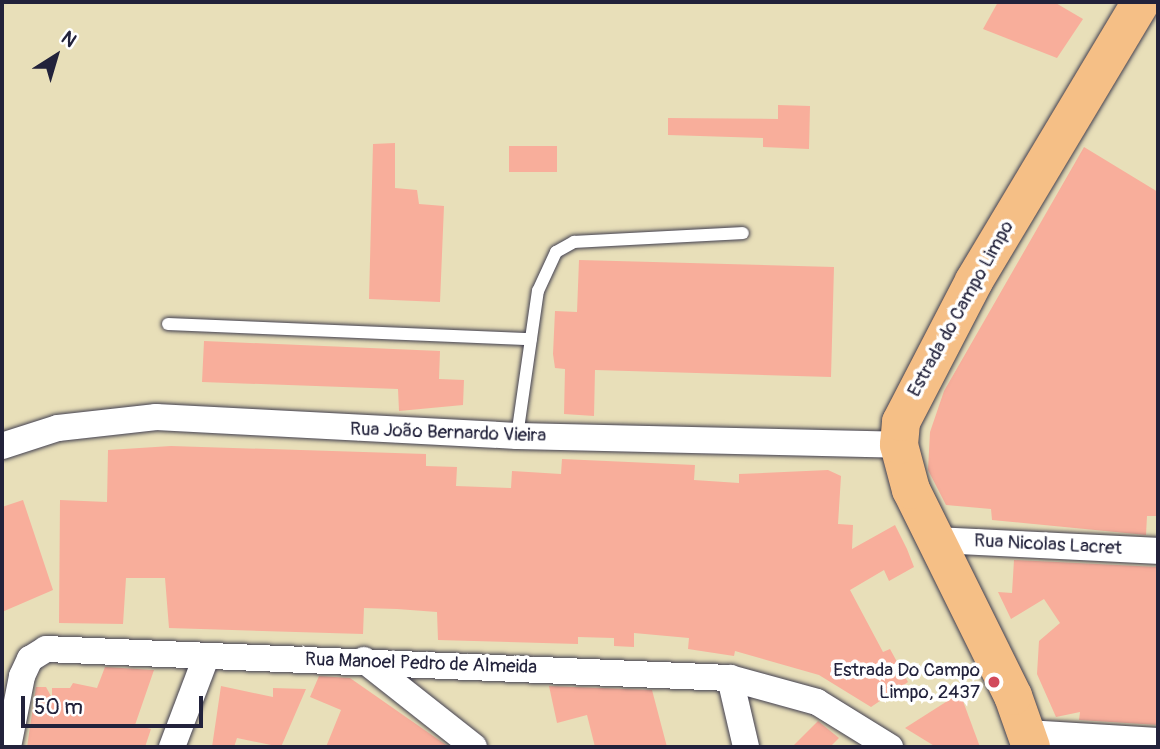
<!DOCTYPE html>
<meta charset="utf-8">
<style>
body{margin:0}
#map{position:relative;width:1160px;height:749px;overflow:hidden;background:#e8dfb9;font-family:Pangolin,sans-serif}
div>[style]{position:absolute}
.building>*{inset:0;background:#f8ae9b;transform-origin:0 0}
.roads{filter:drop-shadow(0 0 2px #403e4e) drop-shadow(0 0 2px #403e4e)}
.service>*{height:12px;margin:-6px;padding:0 6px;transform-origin:6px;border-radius:6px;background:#fff}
.minor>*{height:26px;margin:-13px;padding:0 13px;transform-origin:13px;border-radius:13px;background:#fff}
.primary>*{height:38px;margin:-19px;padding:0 19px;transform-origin:19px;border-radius:19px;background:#f5bf86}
.dots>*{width:19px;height:19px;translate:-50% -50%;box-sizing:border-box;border:4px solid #fff;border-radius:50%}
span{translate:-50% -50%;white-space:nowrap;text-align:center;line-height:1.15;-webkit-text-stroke:7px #fff;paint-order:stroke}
.street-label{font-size:19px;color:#22223b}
.poi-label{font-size:19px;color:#22223b}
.right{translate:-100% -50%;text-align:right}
.frame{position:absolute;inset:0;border:4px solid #22223b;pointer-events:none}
.north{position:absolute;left:21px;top:21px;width:70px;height:70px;-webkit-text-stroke:5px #fff;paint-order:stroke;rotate:37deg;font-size:19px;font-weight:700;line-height:28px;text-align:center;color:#22223b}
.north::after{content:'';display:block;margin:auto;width:24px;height:32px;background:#22223b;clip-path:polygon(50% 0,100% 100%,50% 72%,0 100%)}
.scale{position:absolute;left:21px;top:696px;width:182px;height:32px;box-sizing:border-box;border:4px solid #22223b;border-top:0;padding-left:9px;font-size:21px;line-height:24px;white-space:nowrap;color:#22223b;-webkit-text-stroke:5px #fff;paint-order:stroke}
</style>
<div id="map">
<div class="building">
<i style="clip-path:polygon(998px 2px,1054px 2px,1083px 19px,1057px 58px,983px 29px)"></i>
<i style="clip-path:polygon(778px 105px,810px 106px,809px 149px,763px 147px,763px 138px,668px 135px,668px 118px,778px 119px)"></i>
<i style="clip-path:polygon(395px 143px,395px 188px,417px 190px,419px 204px,444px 206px,440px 302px,369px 299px,373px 144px)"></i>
<i style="left:509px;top:146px;width:48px;height:26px"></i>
<i style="clip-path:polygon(1084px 147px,1158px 192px,1158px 516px,1147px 516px,1146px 535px,992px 520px,991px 509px,946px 505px,928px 470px,930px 432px,944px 391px)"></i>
<i style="clip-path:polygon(579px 260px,834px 267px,831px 377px,595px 370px,594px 416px,564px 414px,565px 369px,555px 368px,553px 354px,555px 311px,577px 312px)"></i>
<i style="clip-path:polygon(204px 341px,440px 351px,439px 379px,464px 380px,463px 405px,399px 411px,398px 389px,202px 382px)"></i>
<i style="clip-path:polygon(171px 446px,426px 454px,426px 466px,457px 467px,456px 486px,511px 488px,512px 471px,561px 474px,562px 459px,695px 465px,694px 480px,739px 483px,739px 474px,828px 470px,841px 476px,838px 524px,853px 525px,852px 549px,895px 525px,907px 549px,914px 567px,889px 581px,884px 570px,850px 590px,883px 652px,890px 649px,908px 682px,871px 707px,819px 675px,735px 651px,734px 656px,688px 649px,689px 638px,634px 633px,634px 647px,614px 646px,614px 638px,578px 637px,578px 644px,438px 640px,437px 612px,397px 609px,364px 608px,363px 634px,169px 628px,165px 578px,126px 578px,123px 624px,59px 623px,60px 500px,107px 502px,108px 450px)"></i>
<i style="clip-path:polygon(23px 500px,53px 590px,2px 612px,2px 507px)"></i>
<i style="clip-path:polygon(1014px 560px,1158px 567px,1158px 725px,1079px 720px,1080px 712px,1056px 717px,1037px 674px,1039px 641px,1060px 623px,1044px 599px,1011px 619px,998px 592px,1012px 593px)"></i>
<i style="clip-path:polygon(105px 667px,154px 670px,135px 725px,151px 729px,145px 747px,27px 747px,36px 687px,46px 687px,52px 698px,52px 688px,70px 688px,73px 683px,97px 688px)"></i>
<i style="clip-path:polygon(319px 676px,350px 678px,449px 747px,326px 747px,341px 710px,310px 697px)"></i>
<i style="clip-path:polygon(221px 686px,273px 697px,273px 688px,306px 689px,281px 747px,237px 738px,234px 747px,212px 747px)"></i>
<i style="clip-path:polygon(549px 686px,652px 690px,667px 747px,595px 747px,587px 715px,557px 723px)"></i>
<i style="clip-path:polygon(960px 693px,980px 747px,936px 747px,905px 728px)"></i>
<i style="clip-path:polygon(818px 721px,839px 738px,830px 747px,792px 747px)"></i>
</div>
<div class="roads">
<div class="service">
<i style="left:168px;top:324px;width:363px;rotate:2.4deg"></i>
<i style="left:517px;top:436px;width:147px;rotate:-81.8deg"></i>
<i style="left:538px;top:291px;width:43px;rotate:-65.2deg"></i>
<i style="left:556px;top:252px;width:21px;rotate:-29deg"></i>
<i style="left:574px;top:242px;width:169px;rotate:-3deg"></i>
</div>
<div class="minor">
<i style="left:2px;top:446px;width:59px;rotate:-17.8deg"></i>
<i style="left:58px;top:428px;width:99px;rotate:-6.4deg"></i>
<i style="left:156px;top:417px;width:361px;rotate:3deg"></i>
<i style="left:517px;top:436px;width:382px;rotate:1.3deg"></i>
<i style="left:937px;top:540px;width:221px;rotate:2.8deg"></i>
<i style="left:364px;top:660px;width:140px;rotate:38.3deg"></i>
<i style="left:730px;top:678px;width:71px;rotate:76.9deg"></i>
<i style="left:1026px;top:733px;width:132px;rotate:3.5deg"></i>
<i style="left:8px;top:747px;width:72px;rotate:-78.8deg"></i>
<i style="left:22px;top:676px;width:19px;rotate:-65deg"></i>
<i style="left:30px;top:659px;width:19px;rotate:-32deg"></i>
<i style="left:46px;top:649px;width:685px;rotate:2.43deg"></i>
<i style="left:730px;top:678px;width:90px;rotate:15.4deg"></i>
<i style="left:817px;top:702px;width:86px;rotate:31.7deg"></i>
<i style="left:172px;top:747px;width:93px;rotate:-69.2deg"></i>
</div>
<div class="primary">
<i style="left:1031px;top:747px;width:54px;rotate:-109.4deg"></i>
<i style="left:1013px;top:696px;width:230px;rotate:-116.3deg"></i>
<i style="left:911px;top:490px;width:47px;rotate:-104.9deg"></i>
<i style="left:899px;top:445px;width:23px;rotate:-85deg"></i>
<i style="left:901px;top:422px;width:159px;rotate:-62.6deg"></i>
<i style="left:974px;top:281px;width:325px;rotate:-59.1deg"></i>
</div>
</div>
<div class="dots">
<i style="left:994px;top:682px;background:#d1495b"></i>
</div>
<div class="street-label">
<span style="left:961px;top:309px;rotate:-61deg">Estrada do Campo Limpo</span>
<span style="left:448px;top:433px;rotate:2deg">Rua João Bernardo Vieira</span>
<span style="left:1048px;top:545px;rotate:3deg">Rua Nicolas Lacret</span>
<span style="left:421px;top:664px;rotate:2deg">Rua Manoel Pedro de Almeida</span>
</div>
<div class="poi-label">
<span class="right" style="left:980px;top:682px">Estrada Do Campo<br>Limpo, 2437</span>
</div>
<div class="frame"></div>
<div class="north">N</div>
<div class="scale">50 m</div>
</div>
